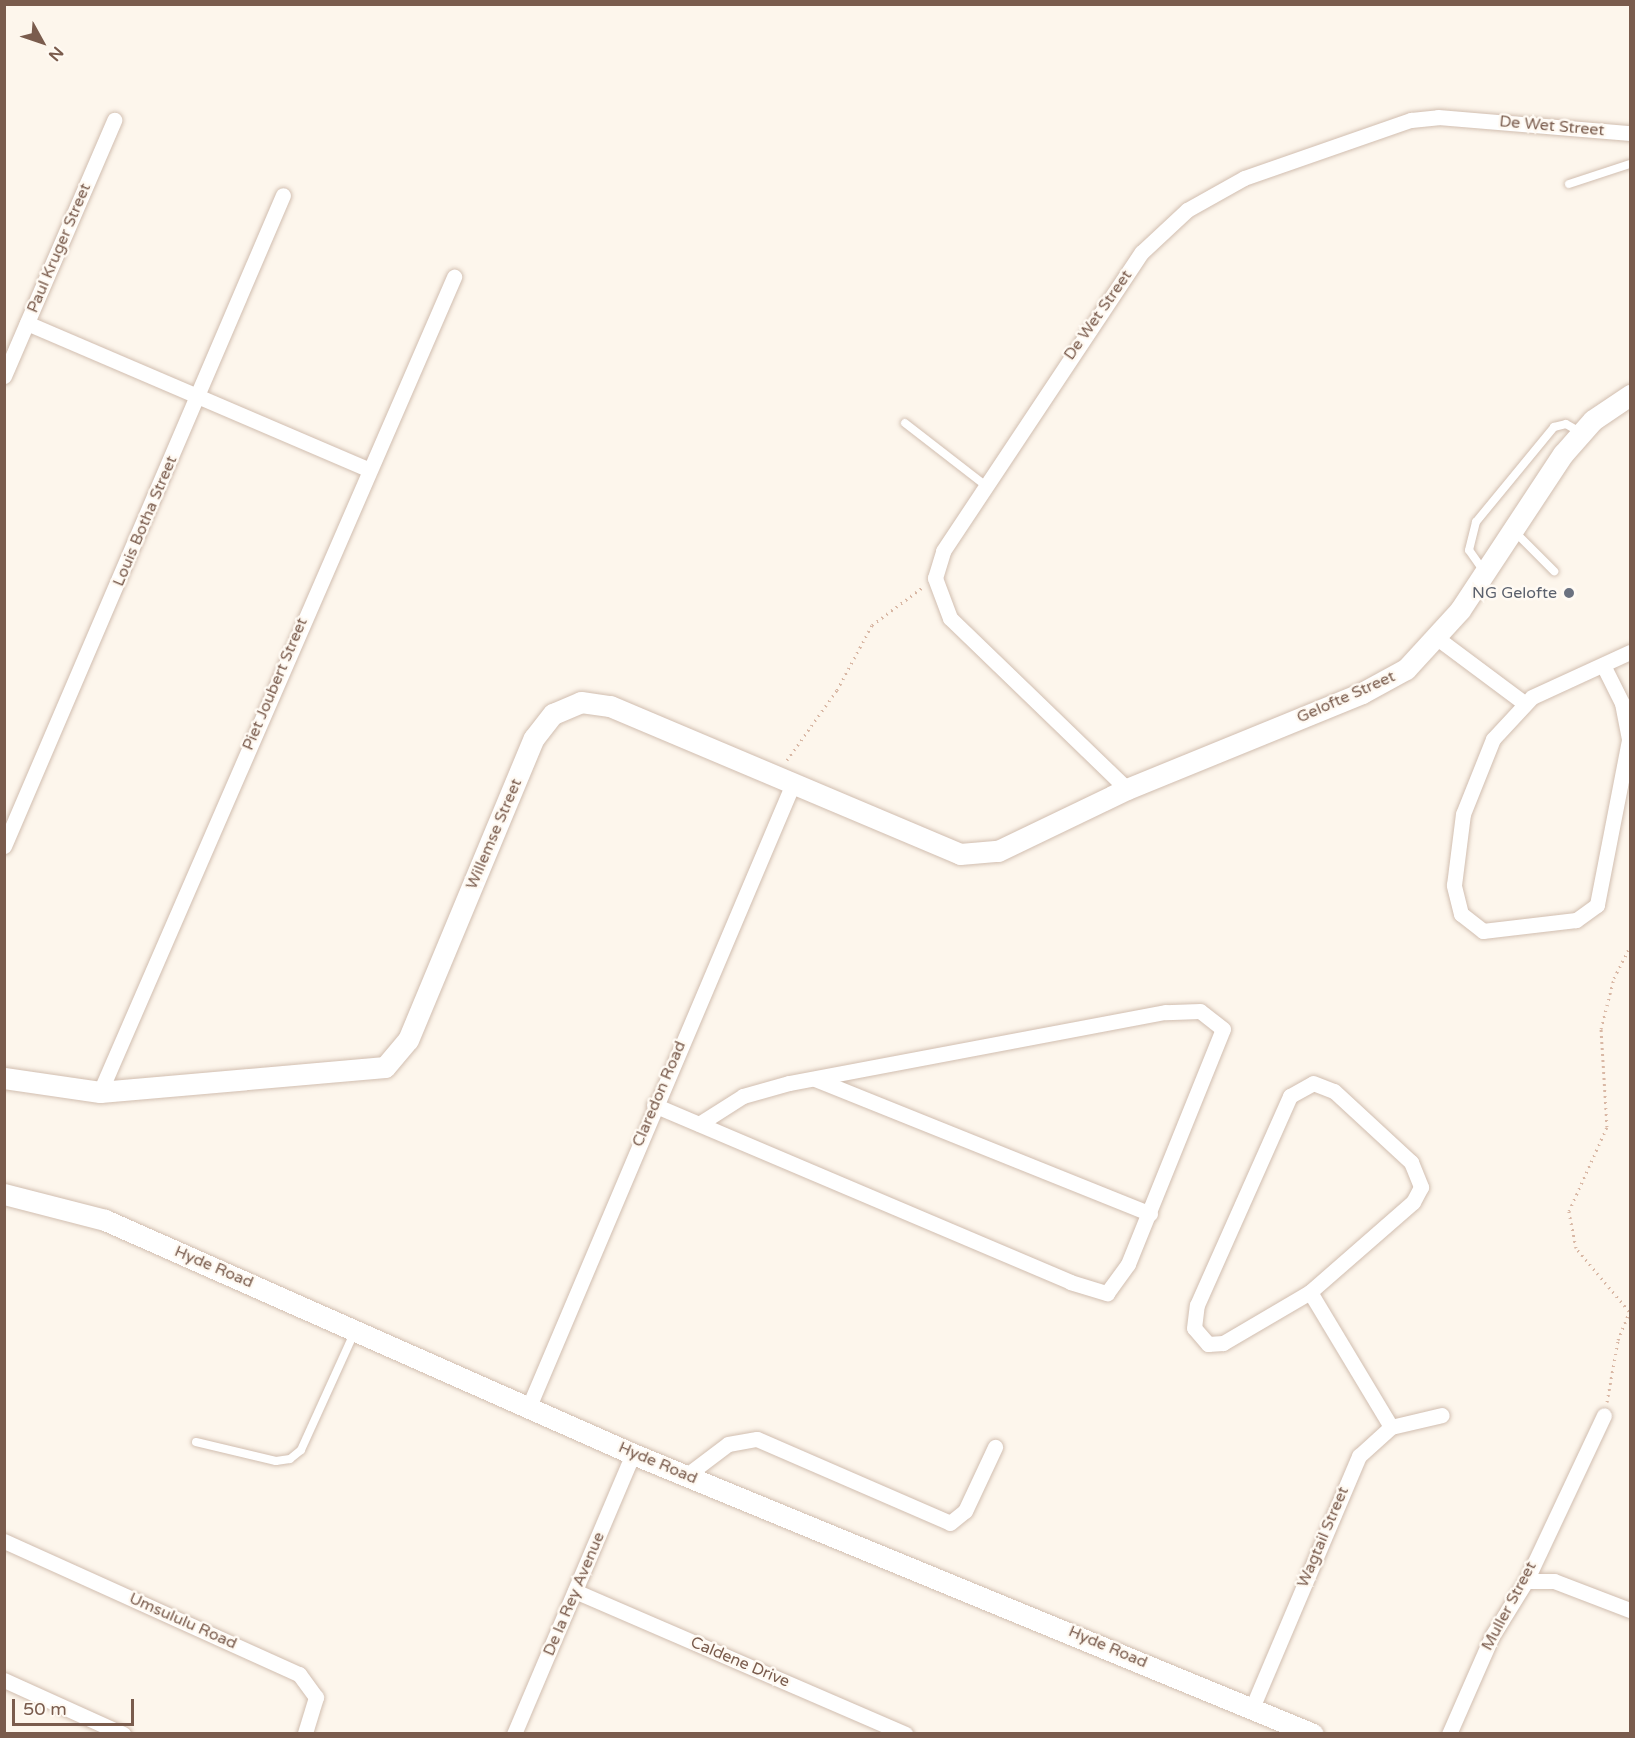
<!DOCTYPE html>
<style>
body{margin:0}
#map{position:relative;width:1635px;height:1738px;overflow:hidden;background:#fdf6ec;font-family:"Varela Round",sans-serif}
div>[style]{position:absolute}
.path>*{height:3px;margin-top:-1.5px;transform-origin:0;background:repeating-linear-gradient(90deg,#d9b8a5 0 1.5px,transparent 0 6px)}
.roads{filter:drop-shadow(0 0 2px #d1beb0) drop-shadow(0 0 2px #d1beb0)}
.lane>*{height:8px;margin:-4px;padding:0 4px;transform-origin:4px;border-radius:4px;background:#fff}
.street>*{height:15px;margin:-7.5px;padding:0 7.5px;transform-origin:7.5px;border-radius:7.5px;background:#fff}
.secondary>*{height:21px;margin:-10.5px;padding:0 10.5px;transform-origin:10.5px;border-radius:10.5px;background:#fff}
.dots>*{width:16px;height:16px;translate:-50% -50%;box-sizing:border-box;border:3px solid #fffaf3;border-radius:50%}
span{translate:-50% -50%;white-space:nowrap;text-align:center;line-height:1.15;-webkit-text-stroke:5px #fffaf3;paint-order:stroke}
.street-label{font-size:16px;color:#7a5c4d}
.worship-label{font-size:16px;color:#5b616d}
.right{translate:-100% -50%;text-align:right}
.frame{position:absolute;inset:0;border:6px solid #7a5c4d;pointer-events:none}
.north{position:absolute;left:12px;top:12px;width:60px;height:60px;-webkit-text-stroke:4px #fffaf3;paint-order:stroke;rotate:130deg;font-size:16px;font-weight:700;line-height:24px;text-align:center;color:#7a5c4d}
.north::after{content:'';display:block;margin:auto;width:21px;height:27px;background:#7a5c4d;clip-path:polygon(50% 0,100% 100%,50% 72%,0 100%)}
.scale{position:absolute;left:12px;top:1699px;width:122px;height:27px;box-sizing:border-box;border:3px solid #7a5c4d;border-top:0;padding-left:8px;font-size:18px;line-height:21px;white-space:nowrap;color:#7a5c4d;-webkit-text-stroke:4px #fffaf3;paint-order:stroke}
</style>
<div id="map">
<div class="path">
<i style="left:787px;top:760px;width:86px;rotate:-54.5deg"></i>
<i style="left:837px;top:690px;width:74px;rotate:-61.7deg"></i>
<i style="left:872px;top:625px;width:64px;rotate:-36.7deg"></i>
<i style="left:1629px;top:1311px;width:82px;rotate:-130.1deg"></i>
<i style="left:1576px;top:1248px;width:38px;rotate:-101deg"></i>
<i style="left:1569px;top:1211px;width:92px;rotate:-65.7deg"></i>
<i style="left:1607px;top:1127px;width:98px;rotate:-93.5deg"></i>
<i style="left:1601px;top:1029px;width:53px;rotate:-75.7deg"></i>
<i style="left:1614px;top:978px;width:35px;rotate:-63deg"></i>
<i style="left:1607px;top:1402px;width:63px;rotate:-79.9deg"></i>
<i style="left:1618px;top:1340px;width:32px;rotate:-68deg"></i>
</div>
<div class="roads">
<div class="lane">
<i style="left:1569px;top:184px;width:64px;rotate:-18.2deg"></i>
<i style="left:905px;top:423px;width:101px;rotate:37.8deg"></i>
<i style="left:1514px;top:531px;width:57px;rotate:45deg"></i>
<i style="left:1483px;top:570px;width:24px;rotate:-125deg"></i>
<i style="left:1469px;top:550px;width:29px;rotate:-76deg"></i>
<i style="left:1476px;top:522px;width:123px;rotate:-50.6deg"></i>
<i style="left:1554px;top:427px;width:12px;rotate:-14deg"></i>
<i style="left:1566px;top:424px;width:16px;rotate:30deg"></i>
<i style="left:196px;top:1442px;width:82px;rotate:13.4deg"></i>
<i style="left:276px;top:1461px;width:14px;rotate:-8deg"></i>
<i style="left:290px;top:1459px;width:14px;rotate:-39deg"></i>
<i style="left:301px;top:1450px;width:128px;rotate:-65.6deg"></i>
</div>
<div class="street">
<i style="left:27px;top:323px;width:371px;rotate:23.2deg"></i>
<i style="left:4px;top:376px;width:279px;rotate:-66.7deg"></i>
<i style="left:1437px;top:638px;width:107px;rotate:36.7deg"></i>
<i style="left:1603px;top:665px;width:42px;rotate:63.4deg"></i>
<i style="left:1622px;top:703px;width:38px;rotate:79deg"></i>
<i style="left:1629px;top:740px;width:168px;rotate:101deg"></i>
<i style="left:1597px;top:905px;width:26px;rotate:144deg"></i>
<i style="left:1576px;top:920px;width:94px;rotate:173.3deg"></i>
<i style="left:1483px;top:931px;width:28px;rotate:-142deg"></i>
<i style="left:1461px;top:914px;width:30px;rotate:-104deg"></i>
<i style="left:1454px;top:885px;width:72px;rotate:-82.8deg"></i>
<i style="left:1463px;top:814px;width:81px;rotate:-68.2deg"></i>
<i style="left:1493px;top:739px;width:57px;rotate:-47.1deg"></i>
<i style="left:1532px;top:697px;width:108px;rotate:-24.7deg"></i>
<i style="left:1127px;top:789px;width:246px;rotate:-136deg"></i>
<i style="left:950px;top:618px;width:43px;rotate:-110.6deg"></i>
<i style="left:935px;top:578px;width:28px;rotate:-73deg"></i>
<i style="left:943px;top:551px;width:359px;rotate:-56.4deg"></i>
<i style="left:1142px;top:252px;width:62px;rotate:-43deg"></i>
<i style="left:1187px;top:210px;width:65px;rotate:-29.3deg"></i>
<i style="left:1244px;top:178px;width:177px;rotate:-19.2deg"></i>
<i style="left:1411px;top:120px;width:27px;rotate:-6deg"></i>
<i style="left:1438px;top:117px;width:193px;rotate:4.8deg"></i>
<i style="left:4px;top:846px;width:708px;rotate:-66.8deg"></i>
<i style="left:815px;top:1079px;width:361px;rotate:21.9deg"></i>
<i style="left:1313px;top:1083px;width:22px;rotate:21deg"></i>
<i style="left:1334px;top:1091px;width:105px;rotate:42.7deg"></i>
<i style="left:1411px;top:1162px;width:27px;rotate:68deg"></i>
<i style="left:1421px;top:1187px;width:17px;rotate:118deg"></i>
<i style="left:1413px;top:1202px;width:137px;rotate:138.9deg"></i>
<i style="left:1310px;top:1292px;width:101px;rotate:149.6deg"></i>
<i style="left:1223px;top:1343px;width:15px;rotate:176deg"></i>
<i style="left:1208px;top:1344px;width:21px;rotate:-131deg"></i>
<i style="left:1194px;top:1328px;width:23px;rotate:-83deg"></i>
<i style="left:1197px;top:1305px;width:229px;rotate:-66deg"></i>
<i style="left:1290px;top:1096px;width:26px;rotate:-29deg"></i>
<i style="left:100px;top:1092px;width:889px;rotate:-66.52deg"></i>
<i style="left:654px;top:1105px;width:452px;rotate:23deg"></i>
<i style="left:1070px;top:1282px;width:39px;rotate:17deg"></i>
<i style="left:1107px;top:1293px;width:36px;rotate:-54deg"></i>
<i style="left:1128px;top:1264px;width:253px;rotate:-68deg"></i>
<i style="left:1223px;top:1029px;width:29px;rotate:-142deg"></i>
<i style="left:1200px;top:1011px;width:35px;rotate:178deg"></i>
<i style="left:1165px;top:1012px;width:383px;rotate:169.3deg"></i>
<i style="left:789px;top:1083px;width:48px;rotate:164.2deg"></i>
<i style="left:743px;top:1096px;width:52px;rotate:147.5deg"></i>
<i style="left:1310px;top:1292px;width:157px;rotate:59deg"></i>
<i style="left:530px;top:1404px;width:671px;rotate:-67.03deg"></i>
<i style="left:687px;top:1475px;width:51px;rotate:-37.1deg"></i>
<i style="left:728px;top:1444px;width:29px;rotate:-10deg"></i>
<i style="left:757px;top:1439px;width:210px;rotate:23.5deg"></i>
<i style="left:950px;top:1523px;width:19px;rotate:-39deg"></i>
<i style="left:965px;top:1511px;width:71px;rotate:-64.9deg"></i>
<i style="left:4px;top:1541px;width:324px;rotate:24.3deg"></i>
<i style="left:299px;top:1674px;width:29px;rotate:54deg"></i>
<i style="left:316px;top:1697px;width:39px;rotate:107deg"></i>
<i style="left:1526px;top:1581px;width:28px"></i>
<i style="left:1554px;top:1581px;width:81px;rotate:20.9deg"></i>
<i style="left:575px;top:1591px;width:360px;rotate:23.4deg"></i>
<i style="left:4px;top:1680px;width:131px;rotate:24.4deg"></i>
<i style="left:1252px;top:1708px;width:274px;rotate:-67deg"></i>
<i style="left:1359px;top:1456px;width:43px;rotate:-42.2deg"></i>
<i style="left:1391px;top:1427px;width:52px;rotate:-13.2deg"></i>
<i style="left:514px;top:1734px;width:304px;rotate:-67deg"></i>
<i style="left:1449px;top:1734px;width:107px;rotate:-66.3deg"></i>
<i style="left:1492px;top:1636px;width:65px;rotate:-58.3deg"></i>
<i style="left:1526px;top:1581px;width:183px;rotate:-64.8deg"></i>
</div>
<div class="secondary">
<i style="left:4px;top:1078px;width:97px;rotate:8.3deg"></i>
<i style="left:100px;top:1092px;width:286px;rotate:-5deg"></i>
<i style="left:385px;top:1067px;width:35px;rotate:-50deg"></i>
<i style="left:408px;top:1040px;width:327px;rotate:-67.4deg"></i>
<i style="left:534px;top:738px;width:31px;rotate:-52deg"></i>
<i style="left:553px;top:714px;width:30px;rotate:-23deg"></i>
<i style="left:581px;top:702px;width:29px;rotate:8deg"></i>
<i style="left:610px;top:706px;width:380px;rotate:22.9deg"></i>
<i style="left:960px;top:854px;width:38px;rotate:-5deg"></i>
<i style="left:998px;top:851px;width:143px;rotate:-25.7deg"></i>
<i style="left:1127px;top:789px;width:254px;rotate:-22.2deg"></i>
<i style="left:1362px;top:693px;width:50px;rotate:-28.6deg"></i>
<i style="left:1406px;top:669px;width:80px;rotate:-47.5deg"></i>
<i style="left:1460px;top:610px;width:187px;rotate:-56.6deg"></i>
<i style="left:1563px;top:454px;width:45px;rotate:-48.6deg"></i>
<i style="left:1593px;top:420px;width:45px;rotate:-34deg"></i>
<i style="left:4px;top:1194px;width:104px;rotate:14.4deg"></i>
<i style="left:105px;top:1220px;width:578px;rotate:23.9deg"></i>
<i style="left:633px;top:1454px;width:735px;rotate:22.38deg"></i>
</div>
</div>
<div class="dots">
<i style="left:1569px;top:593px;background:#6b7280"></i>
</div>
<div class="street-label">
<span style="left:1552px;top:126px;rotate:5deg">De Wet Street</span>
<span style="left:59px;top:248px;rotate:-67deg">Paul Kruger Street</span>
<span style="left:1098px;top:315px;rotate:-55deg">De Wet Street</span>
<span style="left:145px;top:521px;rotate:-67deg">Louis Botha Street</span>
<span style="left:275px;top:684px;rotate:-67deg">Piet Joubert Street</span>
<span style="left:1346px;top:697px;rotate:-24deg">Gelofte Street</span>
<span style="left:494px;top:834px;rotate:-67deg">Willemse Street</span>
<span style="left:659px;top:1094px;rotate:-67deg">Claredon Road</span>
<span style="left:214px;top:1267px;rotate:23deg">Hyde Road</span>
<span style="left:658px;top:1463px;rotate:23deg">Hyde Road</span>
<span style="left:1323px;top:1537px;rotate:-67deg">Wagtail Street</span>
<span style="left:574px;top:1594px;rotate:-67deg">De la Rey Avenue</span>
<span style="left:1509px;top:1606px;rotate:-62deg">Muller Street</span>
<span style="left:183px;top:1621px;rotate:24deg">Umsululu Road</span>
<span style="left:1108px;top:1647px;rotate:23deg">Hyde Road</span>
<span style="left:740px;top:1662px;rotate:23deg">Caldene Drive</span>
</div>
<div class="worship-label">
<span class="right" style="left:1557px;top:593px">NG Gelofte</span>
</div>
<div class="frame"></div>
<div class="north">N</div>
<div class="scale">50 m</div>
</div>
